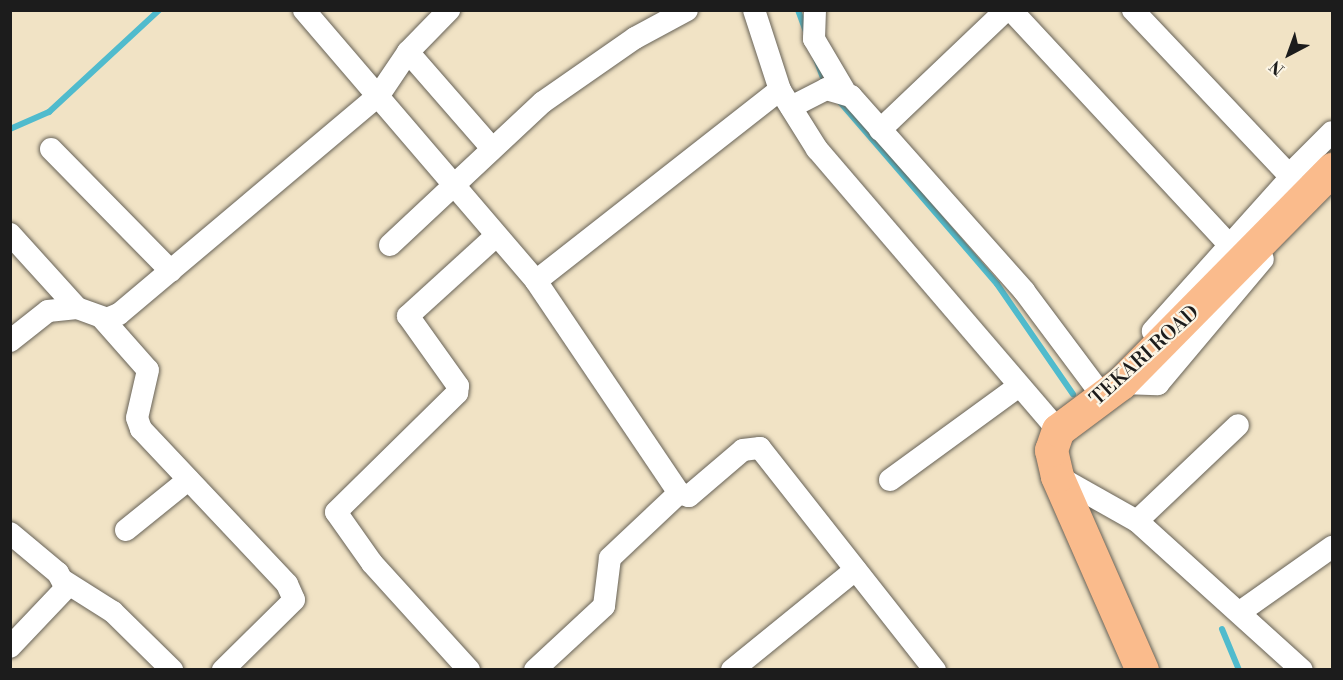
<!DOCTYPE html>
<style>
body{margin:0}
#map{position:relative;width:1343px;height:680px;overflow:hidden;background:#f1e3c5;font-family:"Libre Bodoni",serif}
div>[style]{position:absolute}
.stream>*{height:6px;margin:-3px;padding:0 3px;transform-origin:3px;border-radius:3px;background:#50bbcd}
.roads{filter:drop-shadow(0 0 2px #676257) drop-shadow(0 0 2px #676257)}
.street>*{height:22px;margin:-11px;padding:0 11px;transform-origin:11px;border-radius:11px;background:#fff}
.highway>*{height:33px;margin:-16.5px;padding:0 16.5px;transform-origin:16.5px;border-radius:16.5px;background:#fabb8c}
span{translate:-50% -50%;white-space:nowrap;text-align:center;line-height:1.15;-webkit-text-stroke:4.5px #fcf5e5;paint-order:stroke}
.street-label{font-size:20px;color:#1c1c1c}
.frame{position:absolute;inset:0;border:12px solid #1c1c1c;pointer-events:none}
.north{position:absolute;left:1259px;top:24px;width:60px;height:60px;-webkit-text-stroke:4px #fcf5e5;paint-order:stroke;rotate:221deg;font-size:16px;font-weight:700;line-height:24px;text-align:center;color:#1c1c1c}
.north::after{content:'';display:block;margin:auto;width:21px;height:27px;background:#1c1c1c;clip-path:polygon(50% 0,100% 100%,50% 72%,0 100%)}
</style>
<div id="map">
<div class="stream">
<i style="left:798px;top:10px;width:72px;rotate:69.8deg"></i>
<i style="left:840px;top:102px;width:240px;rotate:49.2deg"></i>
<i style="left:997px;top:284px;width:134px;rotate:55.4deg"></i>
<i style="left:10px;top:129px;width:43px;rotate:-23.6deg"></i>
<i style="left:49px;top:112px;width:150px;rotate:-42.8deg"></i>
<i style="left:1222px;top:629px;width:44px;rotate:67.5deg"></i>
</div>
<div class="roads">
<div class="street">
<i style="left:304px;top:10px;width:357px;rotate:49.4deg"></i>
<i style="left:536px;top:281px;width:256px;rotate:56deg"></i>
<i style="left:679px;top:493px;width:10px;rotate:17deg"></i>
<i style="left:689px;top:496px;width:71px;rotate:-40.4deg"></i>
<i style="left:743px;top:450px;width:17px;rotate:-7deg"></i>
<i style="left:760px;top:448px;width:283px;rotate:51.8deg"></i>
<i style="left:754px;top:10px;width:84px;rotate:72deg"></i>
<i style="left:780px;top:90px;width:70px;rotate:57.9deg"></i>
<i style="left:817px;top:149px;width:370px;rotate:49.4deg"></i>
<i style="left:815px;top:10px;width:29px;rotate:92deg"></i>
<i style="left:814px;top:39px;width:59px;rotate:59.5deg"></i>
<i style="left:1011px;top:10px;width:322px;rotate:47.1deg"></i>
<i style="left:1133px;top:10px;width:230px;rotate:46.6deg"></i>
<i style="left:1291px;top:177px;width:207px;rotate:131.9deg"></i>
<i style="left:408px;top:52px;width:126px;rotate:48.9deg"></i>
<i style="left:791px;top:107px;width:39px;rotate:-27deg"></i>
<i style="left:826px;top:89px;width:26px;rotate:16deg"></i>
<i style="left:851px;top:96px;width:261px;rotate:48.4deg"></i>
<i style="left:1024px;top:291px;width:134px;rotate:53.2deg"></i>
<i style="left:880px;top:130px;width:174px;rotate:-43.6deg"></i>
<i style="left:51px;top:149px;width:171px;rotate:45.5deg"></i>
<i style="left:1290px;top:174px;width:59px;rotate:-45deg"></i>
<i style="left:10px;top:234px;width:100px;rotate:47.8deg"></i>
<i style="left:390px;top:245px;width:209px;rotate:-43.1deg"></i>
<i style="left:543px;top:102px;width:112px;rotate:-34.8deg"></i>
<i style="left:635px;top:38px;width:59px;rotate:-28.3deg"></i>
<i style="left:536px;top:281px;width:310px;rotate:-38.1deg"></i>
<i style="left:102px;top:318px;width:69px;rotate:48.5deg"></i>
<i style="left:148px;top:370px;width:49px;rotate:102.9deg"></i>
<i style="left:137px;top:418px;width:12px;rotate:70deg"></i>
<i style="left:141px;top:429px;width:213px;rotate:46.7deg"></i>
<i style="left:287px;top:584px;width:17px;rotate:66deg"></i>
<i style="left:294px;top:600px;width:100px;rotate:135.4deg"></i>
<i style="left:10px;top:341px;width:48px;rotate:-38.3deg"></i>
<i style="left:48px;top:311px;width:29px;rotate:-6deg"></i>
<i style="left:77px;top:308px;width:32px;rotate:20deg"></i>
<i style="left:107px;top:319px;width:13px;rotate:-23deg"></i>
<i style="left:119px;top:314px;width:340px;rotate:-40.1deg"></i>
<i style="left:379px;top:95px;width:52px;rotate:-56deg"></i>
<i style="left:408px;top:52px;width:59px;rotate:-45.7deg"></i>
<i style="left:1125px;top:376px;width:8px;rotate:120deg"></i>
<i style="left:1121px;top:383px;width:37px;rotate:2deg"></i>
<i style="left:1158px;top:384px;width:163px;rotate:-50deg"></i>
<i style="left:1057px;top:476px;width:92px;rotate:29.4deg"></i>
<i style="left:1137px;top:521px;width:222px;rotate:42.1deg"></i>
<i style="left:890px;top:480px;width:156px;rotate:-36.1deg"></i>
<i style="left:1137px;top:521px;width:139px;rotate:-43.5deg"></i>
<i style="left:126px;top:530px;width:80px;rotate:-38.9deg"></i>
<i style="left:10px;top:533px;width:62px;rotate:39.8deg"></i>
<i style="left:58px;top:573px;width:17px;rotate:62deg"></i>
<i style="left:66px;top:588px;width:81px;rotate:133.5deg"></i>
<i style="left:64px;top:581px;width:58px;rotate:32.3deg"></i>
<i style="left:113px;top:612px;width:83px;rotate:44.5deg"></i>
<i style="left:1240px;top:612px;width:113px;rotate:-35.2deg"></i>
<i style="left:469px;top:670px;width:144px;rotate:-132.2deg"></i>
<i style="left:372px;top:563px;width:62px;rotate:-125.2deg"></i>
<i style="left:336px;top:512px;width:170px;rotate:-44.5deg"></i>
<i style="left:457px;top:393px;width:7px;rotate:-82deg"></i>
<i style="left:458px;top:386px;width:86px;rotate:-125.5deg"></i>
<i style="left:408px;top:316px;width:119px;rotate:-42.3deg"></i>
<i style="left:535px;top:670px;width:94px;rotate:-42.8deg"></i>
<i style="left:604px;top:606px;width:48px;rotate:-82.9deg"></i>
<i style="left:610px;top:558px;width:95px;rotate:-43.3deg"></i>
<i style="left:732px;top:670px;width:159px;rotate:-39.1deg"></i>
</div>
<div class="highway">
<i style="left:1142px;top:670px;width:212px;rotate:-113.7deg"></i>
<i style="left:1057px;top:476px;width:27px;rotate:-103deg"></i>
<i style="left:1051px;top:450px;width:21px;rotate:-71deg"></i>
<i style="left:1058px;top:430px;width:79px;rotate:-36.7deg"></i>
<i style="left:1121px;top:383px;width:301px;rotate:-45.4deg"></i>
</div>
</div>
<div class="street-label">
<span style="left:1145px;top:356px;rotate:-42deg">TEKARI ROAD</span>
</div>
<div class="frame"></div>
<div class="north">N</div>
</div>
